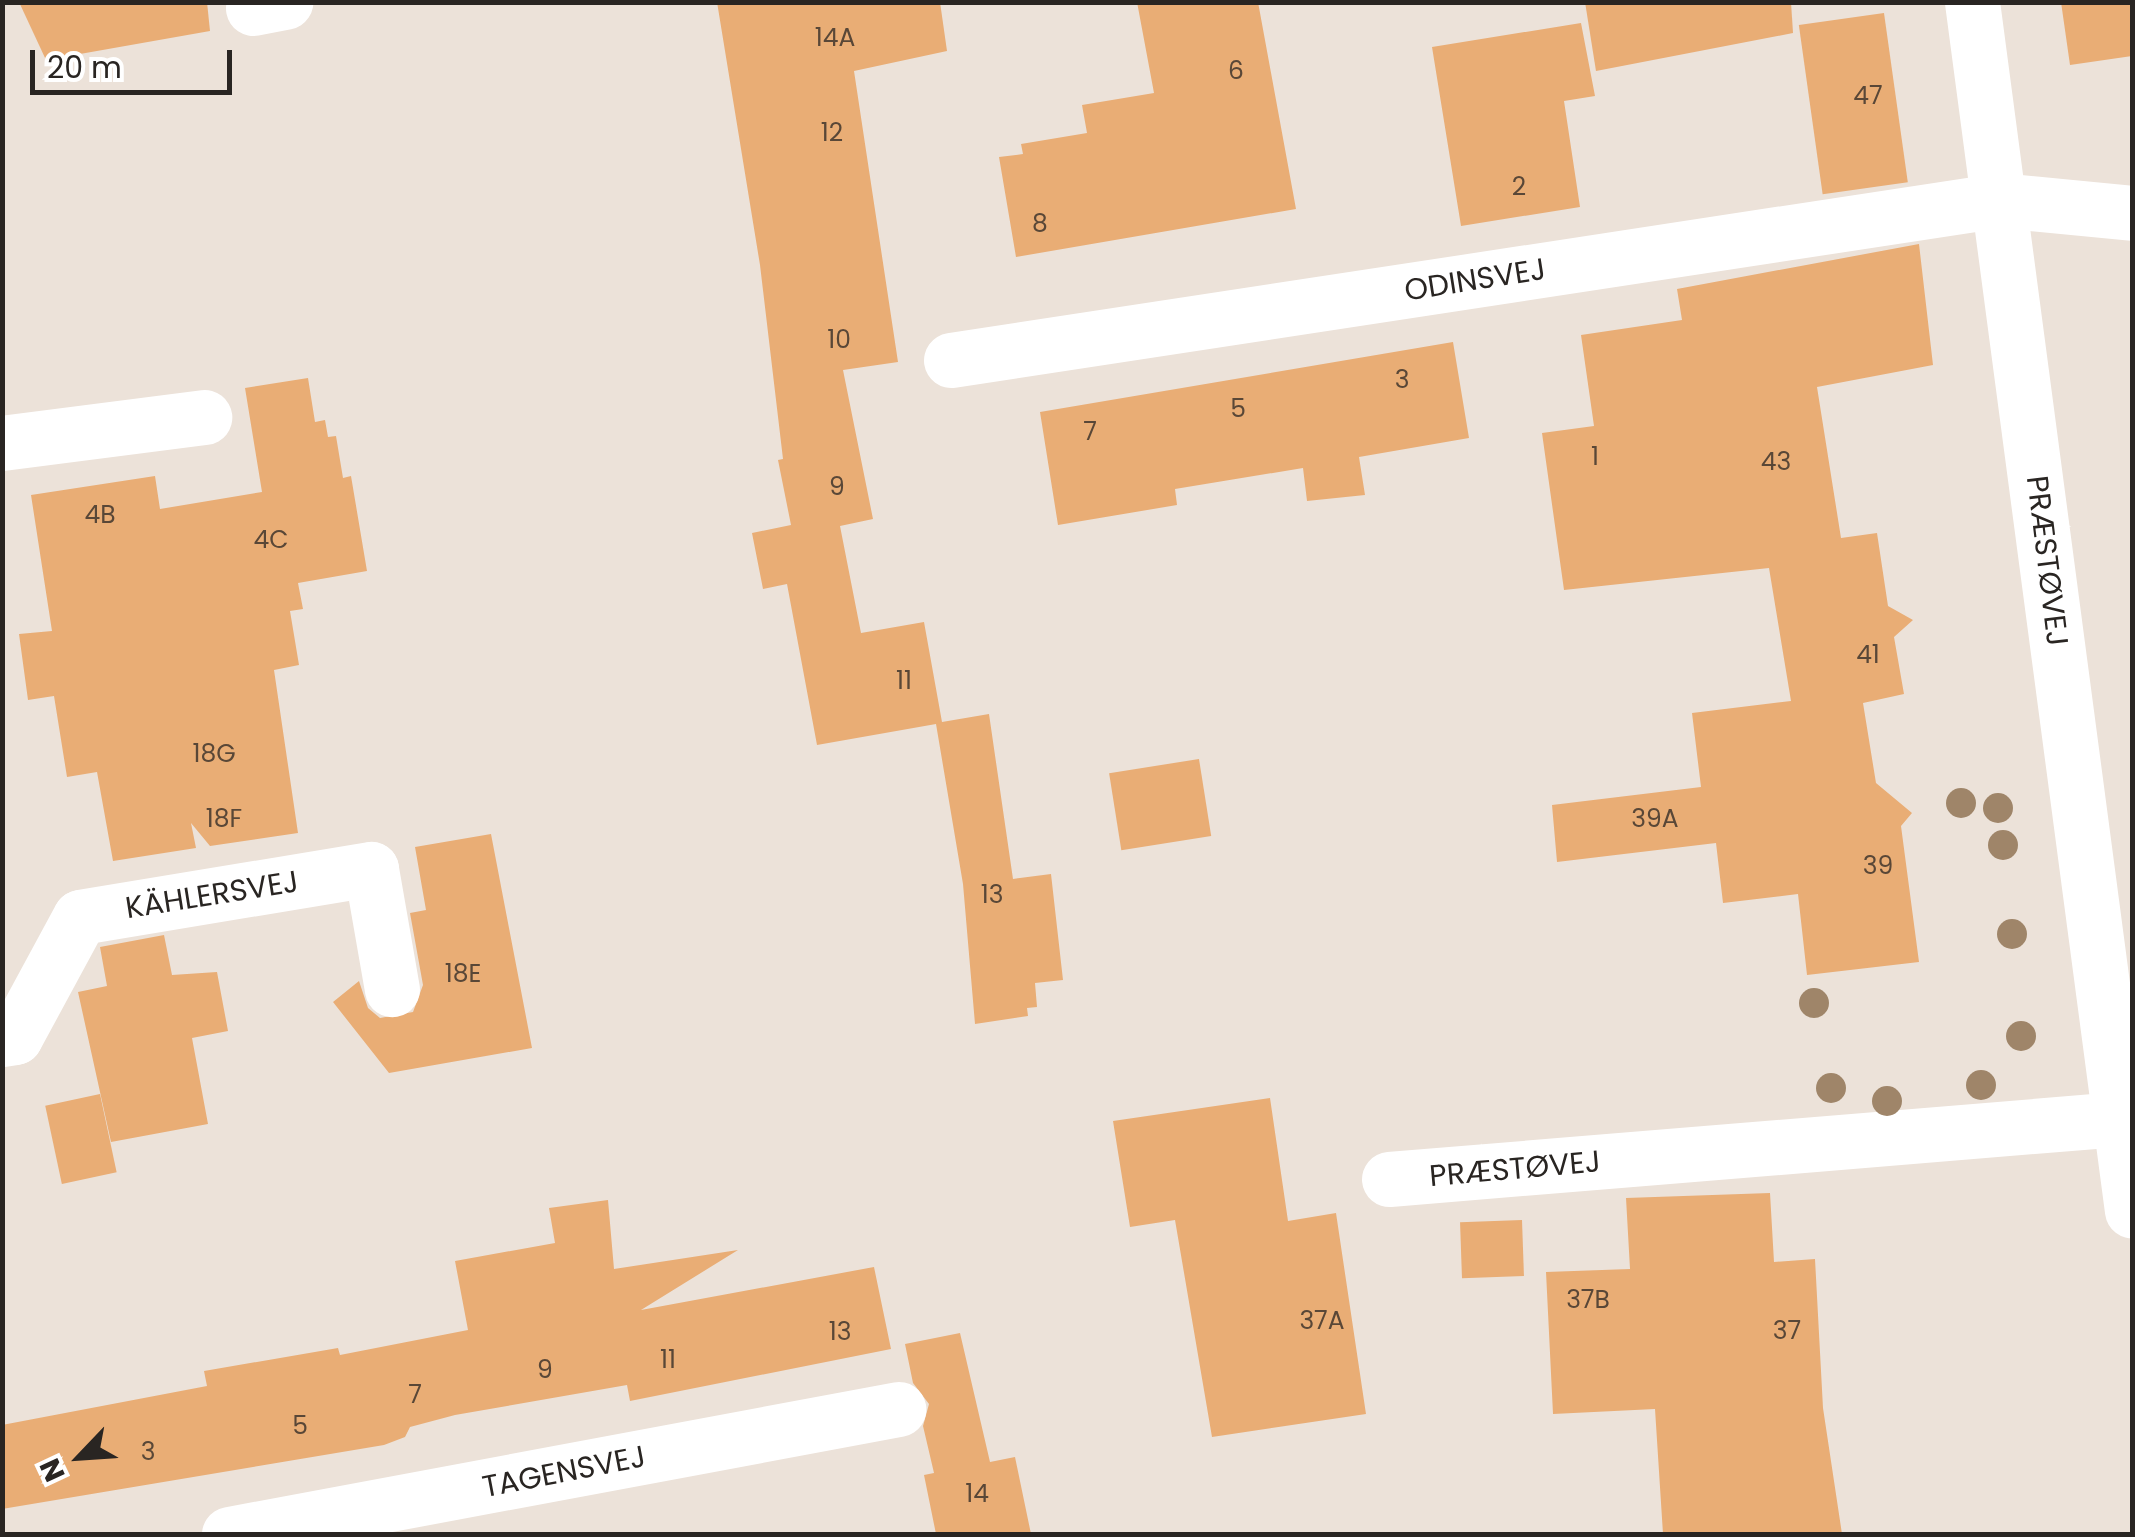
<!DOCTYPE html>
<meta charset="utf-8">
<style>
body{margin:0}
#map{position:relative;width:2135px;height:1537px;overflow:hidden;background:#ece2d9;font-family:Poppins,sans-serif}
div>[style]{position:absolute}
.building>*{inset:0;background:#e9ad75;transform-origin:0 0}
.minor>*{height:55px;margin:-27.5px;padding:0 27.5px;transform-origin:27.5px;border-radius:27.5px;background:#fff}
.tertiary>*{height:55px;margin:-27.5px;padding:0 27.5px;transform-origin:27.5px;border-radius:27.5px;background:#fff}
.trees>*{width:30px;height:30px;margin:-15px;border-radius:50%;background:#9f8569}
span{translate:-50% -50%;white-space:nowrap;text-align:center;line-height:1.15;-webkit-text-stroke:10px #fff;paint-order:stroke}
.number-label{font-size:25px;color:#594737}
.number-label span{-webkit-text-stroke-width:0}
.street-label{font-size:30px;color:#292522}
.frame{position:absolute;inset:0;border:5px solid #292522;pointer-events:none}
.north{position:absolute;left:30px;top:1407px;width:100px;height:100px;-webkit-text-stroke:8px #fff;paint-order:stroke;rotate:245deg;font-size:28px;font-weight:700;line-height:40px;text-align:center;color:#292522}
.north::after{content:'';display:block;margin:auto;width:35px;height:45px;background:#292522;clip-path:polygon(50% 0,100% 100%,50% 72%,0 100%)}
.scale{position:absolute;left:30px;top:50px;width:202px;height:45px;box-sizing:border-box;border:5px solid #292522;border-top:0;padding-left:12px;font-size:30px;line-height:35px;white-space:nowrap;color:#292522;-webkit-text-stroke:8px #fff;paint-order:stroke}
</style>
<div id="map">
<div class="building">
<i style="clip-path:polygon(19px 2px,207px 2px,210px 31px,46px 60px)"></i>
<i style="clip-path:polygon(717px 2px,940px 2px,947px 51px,854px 71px,898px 362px,843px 370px,873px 519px,840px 526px,861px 633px,924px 622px,942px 722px,989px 714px,1013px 879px,1051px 874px,1063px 980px,1035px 983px,1037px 1007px,1027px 1008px,1028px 1016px,975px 1024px,963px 884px,936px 724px,817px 745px,787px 584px,763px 589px,752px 533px,791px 525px,778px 460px,783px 459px,760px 265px)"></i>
<i style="clip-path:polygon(1137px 2px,1258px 2px,1296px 209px,1016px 257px,999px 157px,1023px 154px,1021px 144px,1087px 133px,1082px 105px,1154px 93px)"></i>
<i style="clip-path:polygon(1585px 2px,1791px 2px,1793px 33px,1596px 71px)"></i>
<i style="clip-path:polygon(2061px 2px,2132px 2px,2132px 56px,2070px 65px)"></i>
<i style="left:1884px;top:13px;width:171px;height:86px;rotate:82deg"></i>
<i style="clip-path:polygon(1581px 23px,1595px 96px,1564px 101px,1580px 207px,1461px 226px,1432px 47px)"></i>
<i style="clip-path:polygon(1919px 244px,1933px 365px,1817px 387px,1841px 538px,1877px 533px,1888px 606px,1913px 620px,1894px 637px,1904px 694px,1863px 703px,1876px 783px,1912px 813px,1901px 826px,1919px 962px,1807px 975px,1798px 894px,1723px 903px,1716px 843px,1557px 862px,1552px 805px,1701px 787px,1692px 713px,1791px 701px,1769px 568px,1564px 590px,1542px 433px,1594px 426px,1581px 335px,1682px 320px,1677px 289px)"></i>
<i style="clip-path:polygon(1453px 342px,1469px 438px,1359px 457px,1365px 495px,1307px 501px,1303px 468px,1175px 489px,1177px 505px,1058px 525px,1040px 412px)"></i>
<i style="clip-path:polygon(308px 378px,315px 422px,325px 420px,328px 437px,336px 436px,343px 478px,351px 476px,367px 571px,298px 583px,303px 609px,290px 611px,299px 665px,274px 670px,298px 833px,210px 846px,191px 823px,196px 848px,113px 861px,97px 772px,67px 777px,54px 696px,28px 700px,19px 634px,52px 631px,31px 495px,155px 476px,160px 509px,262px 492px,245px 388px)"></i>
<i style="left:1199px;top:759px;width:78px;height:91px;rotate:81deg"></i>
<i style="clip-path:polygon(491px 834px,532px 1048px,389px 1073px,333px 1002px,359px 981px,368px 1008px,380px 1018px,413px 1012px,423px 985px,410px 913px,426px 910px,415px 847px)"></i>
<i style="clip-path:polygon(164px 935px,172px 975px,217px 972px,228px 1031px,192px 1038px,208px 1124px,111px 1142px,78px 992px,107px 986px,100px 947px)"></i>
<i style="left:100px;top:1094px;width:80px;height:56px;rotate:78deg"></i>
<i style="clip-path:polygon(1270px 1098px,1288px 1221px,1336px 1213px,1366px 1414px,1212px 1437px,1175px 1220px,1130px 1227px,1113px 1121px)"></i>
<i style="clip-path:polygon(1770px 1193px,1774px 1262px,1815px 1259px,1823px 1408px,1842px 1534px,1663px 1534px,1655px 1409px,1553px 1414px,1546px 1272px,1630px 1269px,1626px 1198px)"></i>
<i style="clip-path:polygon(608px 1200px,614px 1269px,738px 1250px,641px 1310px,874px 1267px,891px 1349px,630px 1401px,627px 1385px,455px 1415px,410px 1427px,405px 1437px,384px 1445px,2px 1509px,2px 1425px,207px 1386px,204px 1371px,338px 1348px,340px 1355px,468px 1330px,455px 1261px,555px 1243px,549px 1208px)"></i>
<i style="left:1522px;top:1220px;width:56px;height:62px;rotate:88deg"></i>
<i style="clip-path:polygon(960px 1333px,990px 1462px,1015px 1457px,1031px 1534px,936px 1534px,924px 1475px,934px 1473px,923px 1426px,929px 1404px,913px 1383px,905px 1344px)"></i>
</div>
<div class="minor">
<i style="left:253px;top:8px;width:33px;rotate:-11deg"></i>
<i style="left:951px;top:360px;width:1061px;rotate:-8.67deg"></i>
<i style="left:2000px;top:200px;width:133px;rotate:5.6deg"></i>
<i style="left:2px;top:443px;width:204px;rotate:-7.3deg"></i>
<i style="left:2px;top:1039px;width:13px;rotate:-9deg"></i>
<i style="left:15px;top:1037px;width:136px;rotate:-61.6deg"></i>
<i style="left:80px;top:917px;width:295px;rotate:-9.4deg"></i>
<i style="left:371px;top:869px;width:122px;rotate:80.1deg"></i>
<i style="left:1389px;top:1179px;width:732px;rotate:-4.7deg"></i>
<i style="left:229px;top:1534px;width:681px;rotate:-10.58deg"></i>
</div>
<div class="tertiary">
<i style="left:1972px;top:2px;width:1219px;rotate:82.46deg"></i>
</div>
<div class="trees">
<i style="left:1961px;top:803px"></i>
<i style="left:1998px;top:808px"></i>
<i style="left:2003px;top:845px"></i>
<i style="left:2012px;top:934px"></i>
<i style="left:1814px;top:1003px"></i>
<i style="left:2021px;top:1036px"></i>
<i style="left:1981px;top:1085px"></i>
<i style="left:1831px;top:1088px"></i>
<i style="left:1887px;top:1101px"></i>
</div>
<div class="number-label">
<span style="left:835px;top:38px">14A</span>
<span style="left:1236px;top:71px">6</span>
<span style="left:1868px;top:96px">47</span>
<span style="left:832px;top:133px">12</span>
<span style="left:1519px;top:187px">2</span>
<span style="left:1040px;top:224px">8</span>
<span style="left:839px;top:340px">10</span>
<span style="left:1402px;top:380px">3</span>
<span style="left:1238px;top:409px">5</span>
<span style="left:1090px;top:432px">7</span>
<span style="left:1595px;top:457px">1</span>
<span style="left:1776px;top:462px">43</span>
<span style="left:837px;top:487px">9</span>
<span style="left:100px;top:515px">4B</span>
<span style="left:271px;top:540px">4C</span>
<span style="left:1868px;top:655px">41</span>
<span style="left:904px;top:681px">11</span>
<span style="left:214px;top:754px">18G</span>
<span style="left:224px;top:819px">18F</span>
<span style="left:1655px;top:819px">39A</span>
<span style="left:1878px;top:866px">39</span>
<span style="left:992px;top:895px">13</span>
<span style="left:463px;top:974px">18E</span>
<span style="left:1588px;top:1300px">37B</span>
<span style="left:1322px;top:1321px">37A</span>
<span style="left:1787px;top:1331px">37</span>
<span style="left:840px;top:1332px">13</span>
<span style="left:668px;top:1360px">11</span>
<span style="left:545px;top:1370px">9</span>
<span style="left:415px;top:1395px">7</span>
<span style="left:300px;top:1426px">5</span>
<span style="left:148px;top:1452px">3</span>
<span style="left:977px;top:1494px">14</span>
</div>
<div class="street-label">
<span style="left:1475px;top:280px;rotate:-9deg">ODINSVEJ</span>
<span style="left:2047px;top:561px;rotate:83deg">PRÆSTØVEJ</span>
<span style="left:212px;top:895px;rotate:-9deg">KÄHLERSVEJ</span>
<span style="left:1515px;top:1169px;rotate:-5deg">PRÆSTØVEJ</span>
<span style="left:564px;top:1472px;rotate:-11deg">TAGENSVEJ</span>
</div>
<div class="frame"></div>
<div class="north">N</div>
<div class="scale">20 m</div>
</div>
